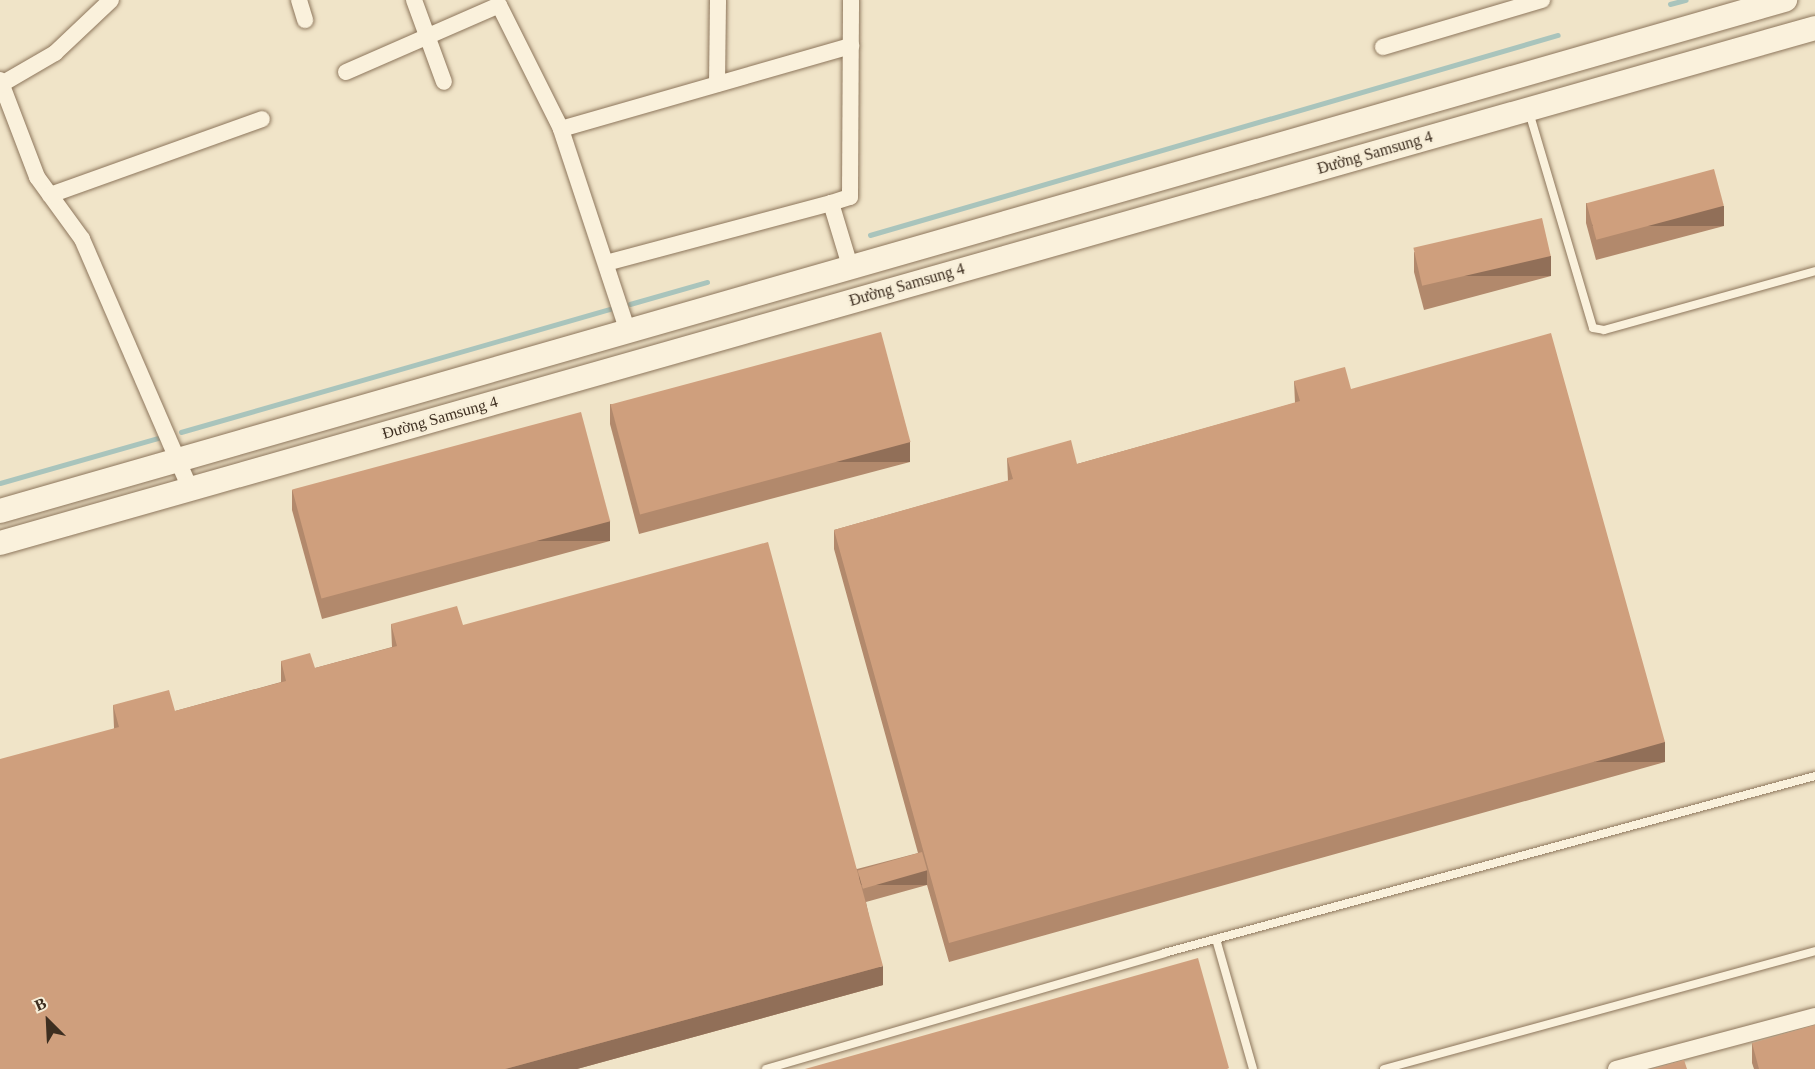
<!DOCTYPE html>
<meta charset="utf-8">
<style>
body{margin:0}
#map{position:relative;width:1815px;height:1069px;overflow:hidden;background:#f0e4c8;font-family:"Times New Roman",serif}
div>[style]{position:absolute}
.stream>*{height:4.5px;margin:-2.25px;padding:0 2.25px;transform-origin:2.25px;border-radius:2.25px;background:#a9c4bc}
.roads{filter:drop-shadow(0 0 2px #8d765c) drop-shadow(0 0 2px #8d765c)}
.service>*{height:8px;margin:-4px;padding:0 4px;transform-origin:4px;border-radius:4px;background:#faf1dc}
.minor>*{height:16px;margin:-8px;padding:0 8px;transform-origin:8px;border-radius:8px;background:#faf1dc}
.secondary>*{height:24px;margin:-12px;padding:0 12px;transform-origin:12px;border-radius:12px;background:#faf1dc}
.wall>*{inset:0;background:#b2896c}
.shaded-wall>*{inset:0;background:#916f58;transform-origin:0 0}
.building>*{inset:0;background:#cf9f7d;transform-origin:0 0}
span{translate:-50% -50%;white-space:nowrap;text-align:center;line-height:1.15;-webkit-text-stroke:4.5px #f7eed8;paint-order:stroke}
.street-label{font-size:16px;color:#3d2e20}
.north{position:absolute;left:18px;top:991px;width:60px;height:60px;-webkit-text-stroke:4px #f7eed8;paint-order:stroke;rotate:336deg;font-size:16px;font-weight:700;line-height:24px;text-align:center;color:#3d2e20}
.north::after{content:'';display:block;margin:auto;width:21px;height:27px;background:#3d2e20;clip-path:polygon(50% 0,100% 100%,50% 72%,0 100%)}
</style>
<div id="map">
<div class="stream">
<i style="left:1670px;top:4px;width:16px;rotate:-15deg"></i>
<i style="left:870px;top:235px;width:716px;rotate:-16.21deg"></i>
<i style="left:630px;top:304px;width:80px;rotate:-15.9deg"></i>
<i style="left:181px;top:432px;width:446px;rotate:-16deg"></i>
<i style="left:0;top:483px;width:168px;rotate:-15.9deg"></i>
</div>
<div class="roads">
<div class="service">
<i style="left:1529px;top:112px;width:225px;rotate:73.5deg"></i>
<i style="left:1593px;top:328px;width:11px;rotate:10deg"></i>
<i style="left:1604px;top:330px;width:219px;rotate:-15.6deg"></i>
<i style="left:1216px;top:939px;width:135px;rotate:74.1deg"></i>
<i style="left:766px;top:1069px;width:415px;rotate:-16.2deg"></i>
<i style="left:1164px;top:953px;width:675px;rotate:-15.21deg"></i>
<i style="left:1384px;top:1069px;width:447px;rotate:-15.3deg"></i>
</div>
<div class="minor">
<i style="left:299px;top:0;width:21px;rotate:73deg"></i>
<i style="left:414px;top:0;width:87px;rotate:69.9deg"></i>
<i style="left:1383px;top:47px;width:166px;rotate:-16.5deg"></i>
<i style="left:346px;top:72px;width:167px;rotate:-23.6deg"></i>
<i style="left:499px;top:5px;width:139px;rotate:63.4deg"></i>
<i style="left:0;top:80px;width:104px;rotate:69.1deg"></i>
<i style="left:37px;top:177px;width:77px;rotate:54deg"></i>
<i style="left:82px;top:239px;width:272px;rotate:66.6deg"></i>
<i style="left:717px;top:84px;width:84px;rotate:-89.3deg"></i>
<i style="left:0;top:85px;width:64px;rotate:-30.2deg"></i>
<i style="left:55px;top:53px;width:77px;rotate:-43.4deg"></i>
<i style="left:50px;top:195px;width:225px;rotate:-19.7deg"></i>
<i style="left:606px;top:263px;width:233px;rotate:-14.9deg"></i>
<i style="left:850px;top:266px;width:66px;rotate:-106.8deg"></i>
<i style="left:831px;top:203px;width:20px;rotate:-18deg"></i>
<i style="left:850px;top:197px;width:197px;rotate:-89.7deg"></i>
<i style="left:628px;top:332px;width:214px;rotate:-108.3deg"></i>
<i style="left:561px;top:129px;width:302px;rotate:-16deg"></i>
<i style="left:1616px;top:1069px;width:206px;rotate:-14.9deg"></i>
</div>
<div class="secondary">
<i style="left:0;top:511px;width:1857px;rotate:-15.98deg"></i>
<i style="left:0;top:543px;width:1887px;rotate:-15.84deg"></i>
</div>
</div>
<div class="wall">
<i style="clip-path:polygon(1586px 203px,1724px 226px,1596px 260px,1586px 223px)"></i>
<i style="clip-path:polygon(1414px 252px,1551px 276px,1424px 310px,1414px 272px)"></i>
<i style="clip-path:polygon(1294px 381px,1351px 389px,1665px 762px,949px 962px,927px 885px,866px 902px,883px 985px,577px 1069px,0 1069px,114px 728px,113px 705px,175px 711px,281px 682px,281px 661px,315px 668px,392px 647px,391px 624px,463px 625px,857px 869px,918px 853px,834px 549px,834px 530px,1008px 481px,1007px 458px,1077px 464px,1295px 403px)"></i>
<i style="clip-path:polygon(610px 404px,910px 462px,639px 534px,610px 424px)"></i>
<i style="clip-path:polygon(292px 490px,610px 541px,322px 619px,292px 510px)"></i>
<i style="clip-path:polygon(1752px 1043px,1815px 1069px,1754px 1069px,1752px 1063px)"></i>
</div>
<div class="shaded-wall">
<i style="left:1724px;top:206px;width:20px;height:132px;rotate:90deg"></i>
<i style="left:1551px;top:256px;width:20px;height:131px;rotate:90deg"></i>
<i style="left:910px;top:442px;width:20px;height:280px;rotate:90deg"></i>
<i style="left:610px;top:521px;width:20px;height:298px;rotate:90deg"></i>
<i style="left:1665px;top:742px;width:20px;height:744px;rotate:90deg"></i>
<i style="left:927px;top:870px;width:15px;height:68px;rotate:90deg"></i>
<i style="clip-path:polygon(883px 966px,883px 985px,577px 1069px,505px 1069px)"></i>
</div>
<div class="building">
<i style="left:1714px;top:169px;width:38px;height:132px;rotate:75deg"></i>
<i style="left:1542px;top:218px;width:39px;height:132px;rotate:77deg"></i>
<i style="left:881px;top:332px;width:114px;height:280px;rotate:75deg"></i>
<i style="clip-path:polygon(1551px 333px,1665px 742px,949px 943px,834px 530px,1013px 479px,1007px 458px,1071px 440px,1077px 464px,1300px 401px,1294px 381px,1345px 367px,1351px 389px)"></i>
<i style="left:581px;top:412px;width:113px;height:299px;rotate:75deg"></i>
<i style="clip-path:polygon(768px 542px,883px 966px,505px 1069px,0 1069px,0 759px,119px 727px,113px 705px,169px 690px,175px 711px,286px 681px,281px 661px,310px 653px,315px 668px,397px 646px,391px 624px,457px 606px,463px 625px)"></i>
<i style="left:922px;top:852px;width:19px;height:67px;rotate:74deg"></i>
<i style="clip-path:polygon(1198px 958px,1229px 1068px,1227px 1069px,805px 1069px)"></i>
<i style="clip-path:polygon(1815px 1025px,1815px 1069px,1759px 1069px,1752px 1043px)"></i>
<i style="clip-path:polygon(1684px 1060px,1687px 1069px,1653px 1069px)"></i>
</div>
<div class="street-label">
<span style="left:1375px;top:153px;rotate:-16deg">Đường Samsung 4</span>
<span style="left:907px;top:285px;rotate:-16deg">Đường Samsung 4</span>
<span style="left:440px;top:418px;rotate:-16deg">Đường Samsung 4</span>
</div>
<div class="north">B</div>
</div>
